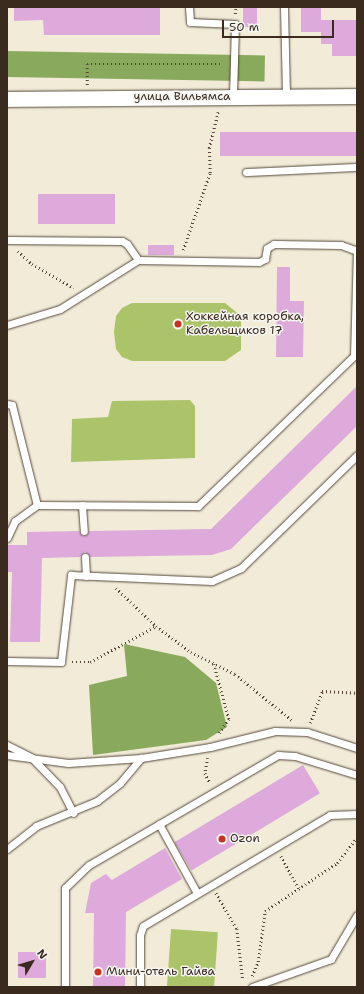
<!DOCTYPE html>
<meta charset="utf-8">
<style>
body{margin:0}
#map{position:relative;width:364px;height:994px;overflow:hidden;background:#f1ebd8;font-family:"Shantell Sans",sans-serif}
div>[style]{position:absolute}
.green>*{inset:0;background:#acc469;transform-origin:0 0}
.forest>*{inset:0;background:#89aa5d;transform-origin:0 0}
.building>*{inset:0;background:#ddaadb;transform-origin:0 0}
.path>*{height:2.5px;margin-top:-1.25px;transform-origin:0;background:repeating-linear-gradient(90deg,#56473a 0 1px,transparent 0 4px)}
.roads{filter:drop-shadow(0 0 1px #56473a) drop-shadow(0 0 1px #56473a)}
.lane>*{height:7px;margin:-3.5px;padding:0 3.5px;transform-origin:3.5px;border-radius:3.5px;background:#fff}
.street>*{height:15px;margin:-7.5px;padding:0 7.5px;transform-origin:7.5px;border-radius:7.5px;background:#fff}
.dots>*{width:11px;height:11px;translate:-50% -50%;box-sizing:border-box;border:2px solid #f6f6f2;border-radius:50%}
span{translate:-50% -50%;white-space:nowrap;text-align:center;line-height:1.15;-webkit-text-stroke:3px #f6f6f2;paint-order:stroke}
.street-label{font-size:12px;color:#3b2a1e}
.poi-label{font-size:12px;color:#3b2a1e}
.left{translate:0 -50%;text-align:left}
.frame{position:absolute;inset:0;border:8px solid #3b2a1e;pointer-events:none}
.north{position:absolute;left:12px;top:942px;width:40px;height:40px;-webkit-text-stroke:3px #f6f6f2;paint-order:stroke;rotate:52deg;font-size:11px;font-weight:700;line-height:16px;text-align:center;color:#3b2a1e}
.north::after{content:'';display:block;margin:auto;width:14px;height:18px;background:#3b2a1e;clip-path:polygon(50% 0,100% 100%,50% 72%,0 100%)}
.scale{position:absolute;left:222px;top:20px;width:112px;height:18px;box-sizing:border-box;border:2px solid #3b2a1e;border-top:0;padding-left:5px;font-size:12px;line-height:14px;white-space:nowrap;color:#3b2a1e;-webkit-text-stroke:3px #f6f6f2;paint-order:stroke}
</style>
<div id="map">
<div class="green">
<i style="clip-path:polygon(132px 303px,225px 303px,241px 316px,241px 350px,225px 361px,132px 361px,122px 357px,116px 349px,114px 332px,116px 316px,122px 308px)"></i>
<i style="clip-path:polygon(190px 400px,195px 406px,195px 458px,71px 462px,72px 419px,108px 417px,112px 401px)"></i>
<i style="left:171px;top:929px;width:47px;height:58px;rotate:4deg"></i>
</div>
<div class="forest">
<i style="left:7px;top:51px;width:258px;height:26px;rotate:1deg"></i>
<i style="clip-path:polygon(124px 644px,185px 657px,216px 683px,227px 727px,206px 740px,93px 755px,89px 685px,127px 676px)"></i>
</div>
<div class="building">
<i style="clip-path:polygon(14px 7px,160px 8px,160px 35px,44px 35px,43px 20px,14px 21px)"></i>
<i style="left:243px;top:7px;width:14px;height:20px"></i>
<i style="clip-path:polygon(301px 7px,321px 7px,321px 20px,357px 20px,357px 56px,332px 56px,332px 44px,321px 44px,321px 32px,301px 32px)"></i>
<i style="left:220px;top:132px;width:137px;height:24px"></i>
<i style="left:38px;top:194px;width:77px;height:30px"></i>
<i style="left:148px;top:245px;width:26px;height:10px"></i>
<i style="clip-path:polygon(277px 267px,290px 267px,290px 301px,304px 301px,303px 357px,276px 357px)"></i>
<i style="clip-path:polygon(357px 386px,357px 426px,231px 549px,212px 555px,90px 557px,85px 552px,80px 557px,42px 558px,40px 642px,10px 642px,12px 572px,7px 572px,7px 545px,27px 545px,27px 532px,79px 531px,84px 536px,89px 531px,211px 529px)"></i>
<i style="left:303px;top:765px;width:33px;height:150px;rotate:59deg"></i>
<i style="clip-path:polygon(165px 848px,182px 879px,126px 912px,125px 987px,93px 987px,94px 913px,85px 913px,91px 883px,106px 874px,112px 880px)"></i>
<i style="left:18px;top:952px;width:28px;height:26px"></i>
</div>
<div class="path">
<i style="left:235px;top:14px;width:7px;rotate:-82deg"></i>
<i style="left:87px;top:85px;width:21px;rotate:-90deg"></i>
<i style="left:87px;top:64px;width:136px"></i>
<i style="left:183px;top:250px;width:82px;rotate:-70.7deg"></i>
<i style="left:210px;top:173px;width:25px;rotate:-92deg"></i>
<i style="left:209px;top:148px;width:37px;rotate:-76deg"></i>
<i style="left:18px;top:251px;width:19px;rotate:43deg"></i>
<i style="left:32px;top:264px;width:48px;rotate:29.7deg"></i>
<i style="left:116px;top:588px;width:55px;rotate:43.5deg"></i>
<i style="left:156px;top:626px;width:44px;rotate:36.6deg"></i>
<i style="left:191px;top:652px;width:49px;rotate:26.6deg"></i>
<i style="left:235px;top:674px;width:75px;rotate:39deg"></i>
<i style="left:72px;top:662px;width:18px"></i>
<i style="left:90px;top:662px;width:75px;rotate:-28.6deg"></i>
<i style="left:214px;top:664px;width:57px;rotate:74.7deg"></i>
<i style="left:229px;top:719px;width:18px;rotate:124deg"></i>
<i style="left:310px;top:723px;width:34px;rotate:-69deg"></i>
<i style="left:322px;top:691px;width:35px;rotate:3deg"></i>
<i style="left:208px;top:758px;width:15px;rotate:101deg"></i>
<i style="left:205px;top:773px;width:11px;rotate:63deg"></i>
<i style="left:281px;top:856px;width:37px;rotate:61deg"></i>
<i style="left:216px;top:893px;width:42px;rotate:59.7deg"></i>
<i style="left:237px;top:929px;width:52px;rotate:83.4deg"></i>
<i style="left:252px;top:976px;width:15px;rotate:-67deg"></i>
<i style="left:258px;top:962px;width:51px;rotate:-82.2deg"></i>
<i style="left:265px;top:911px;width:87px;rotate:-33.7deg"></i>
<i style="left:337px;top:863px;width:33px;rotate:-52deg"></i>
</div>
<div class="roads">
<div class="lane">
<i style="left:189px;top:7px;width:15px;rotate:86deg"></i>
<i style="left:190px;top:22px;width:45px;rotate:2.5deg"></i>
<i style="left:235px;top:24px;width:73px;rotate:91.6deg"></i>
<i style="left:284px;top:7px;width:89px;rotate:88.7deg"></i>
<i style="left:246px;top:172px;width:111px;rotate:-2.6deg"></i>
<i style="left:7px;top:240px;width:115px;rotate:0.5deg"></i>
<i style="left:122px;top:241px;width:6px;rotate:31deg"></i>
<i style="left:127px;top:244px;width:19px;rotate:55deg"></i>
<i style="left:7px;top:325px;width:55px;rotate:-16.8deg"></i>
<i style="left:60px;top:309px;width:92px;rotate:-32.1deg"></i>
<i style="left:138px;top:260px;width:121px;rotate:0.9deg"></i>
<i style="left:259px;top:262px;width:7px;rotate:-27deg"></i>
<i style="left:265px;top:259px;width:11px;rotate:-80deg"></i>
<i style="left:267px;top:248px;width:8px;rotate:-30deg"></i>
<i style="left:274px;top:244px;width:67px;rotate:0.9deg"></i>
<i style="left:341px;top:245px;width:15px;rotate:20deg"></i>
<i style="left:7px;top:404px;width:5px;rotate:11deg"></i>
<i style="left:12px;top:405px;width:103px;rotate:76deg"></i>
<i style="left:37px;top:505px;width:161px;rotate:0.4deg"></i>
<i style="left:198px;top:506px;width:216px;rotate:-43.9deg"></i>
<i style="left:354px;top:356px;width:106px;rotate:-88.4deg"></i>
<i style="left:82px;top:505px;width:26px;rotate:86deg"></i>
<i style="left:7px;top:538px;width:19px;rotate:-65deg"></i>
<i style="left:15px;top:521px;width:27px;rotate:-36deg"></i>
<i style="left:85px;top:557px;width:19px;rotate:87deg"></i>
<i style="left:7px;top:661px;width:54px;rotate:1.1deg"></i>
<i style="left:61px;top:662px;width:88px;rotate:-83.4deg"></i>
<i style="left:71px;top:575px;width:141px;rotate:2.4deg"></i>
<i style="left:212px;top:581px;width:32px;rotate:-24deg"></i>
<i style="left:241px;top:568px;width:162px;rotate:-44.2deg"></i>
<i style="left:7px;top:745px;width:28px;rotate:27deg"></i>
<i style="left:32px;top:758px;width:40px;rotate:46deg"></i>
<i style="left:60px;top:787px;width:29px;rotate:63deg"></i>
<i style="left:7px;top:755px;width:62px;rotate:7.5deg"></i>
<i style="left:68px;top:763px;width:73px;rotate:-3.9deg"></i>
<i style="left:141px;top:758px;width:70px;rotate:-9.1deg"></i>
<i style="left:210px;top:747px;width:67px;rotate:-13.8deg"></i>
<i style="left:275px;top:731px;width:32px;rotate:2deg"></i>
<i style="left:307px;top:732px;width:52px;rotate:17.7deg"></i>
<i style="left:159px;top:824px;width:79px;rotate:61.2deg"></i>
<i style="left:7px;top:849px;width:37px;rotate:-38deg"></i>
<i style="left:36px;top:826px;width:66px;rotate:-22.3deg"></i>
<i style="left:97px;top:801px;width:29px;rotate:-38deg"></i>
<i style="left:120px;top:783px;width:33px;rotate:-50deg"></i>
<i style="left:65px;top:987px;width:99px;rotate:-90deg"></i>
<i style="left:65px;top:888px;width:33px;rotate:-44deg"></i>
<i style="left:89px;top:865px;width:219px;rotate:-30.2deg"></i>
<i style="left:278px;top:755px;width:17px;rotate:3deg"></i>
<i style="left:295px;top:756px;width:65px;rotate:17deg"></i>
<i style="left:140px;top:987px;width:52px;rotate:-90deg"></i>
<i style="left:140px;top:935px;width:9px;rotate:-72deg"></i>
<i style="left:143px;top:926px;width:217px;rotate:-30.7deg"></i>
<i style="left:330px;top:815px;width:27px;rotate:-2deg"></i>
<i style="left:252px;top:987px;width:84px;rotate:-19.5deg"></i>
<i style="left:331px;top:959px;width:51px;rotate:-59.4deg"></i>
</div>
<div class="street">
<i style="left:7px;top:99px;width:350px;rotate:-0.5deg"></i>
</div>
</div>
<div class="dots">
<i style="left:178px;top:324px;background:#c8321e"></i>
<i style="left:222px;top:839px;background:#c8321e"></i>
<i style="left:98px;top:972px;background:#c8321e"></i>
</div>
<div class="street-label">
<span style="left:182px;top:97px">улица Вильямса</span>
</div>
<div class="poi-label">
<span class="left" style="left:186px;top:324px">Хоккейная коробка,<br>Кабельщиков 17</span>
<span class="left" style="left:230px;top:839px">Ozon</span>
<span class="left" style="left:106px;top:972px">Мини-отель Гайва</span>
</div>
<div class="frame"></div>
<div class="north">N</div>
<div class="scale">50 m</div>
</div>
